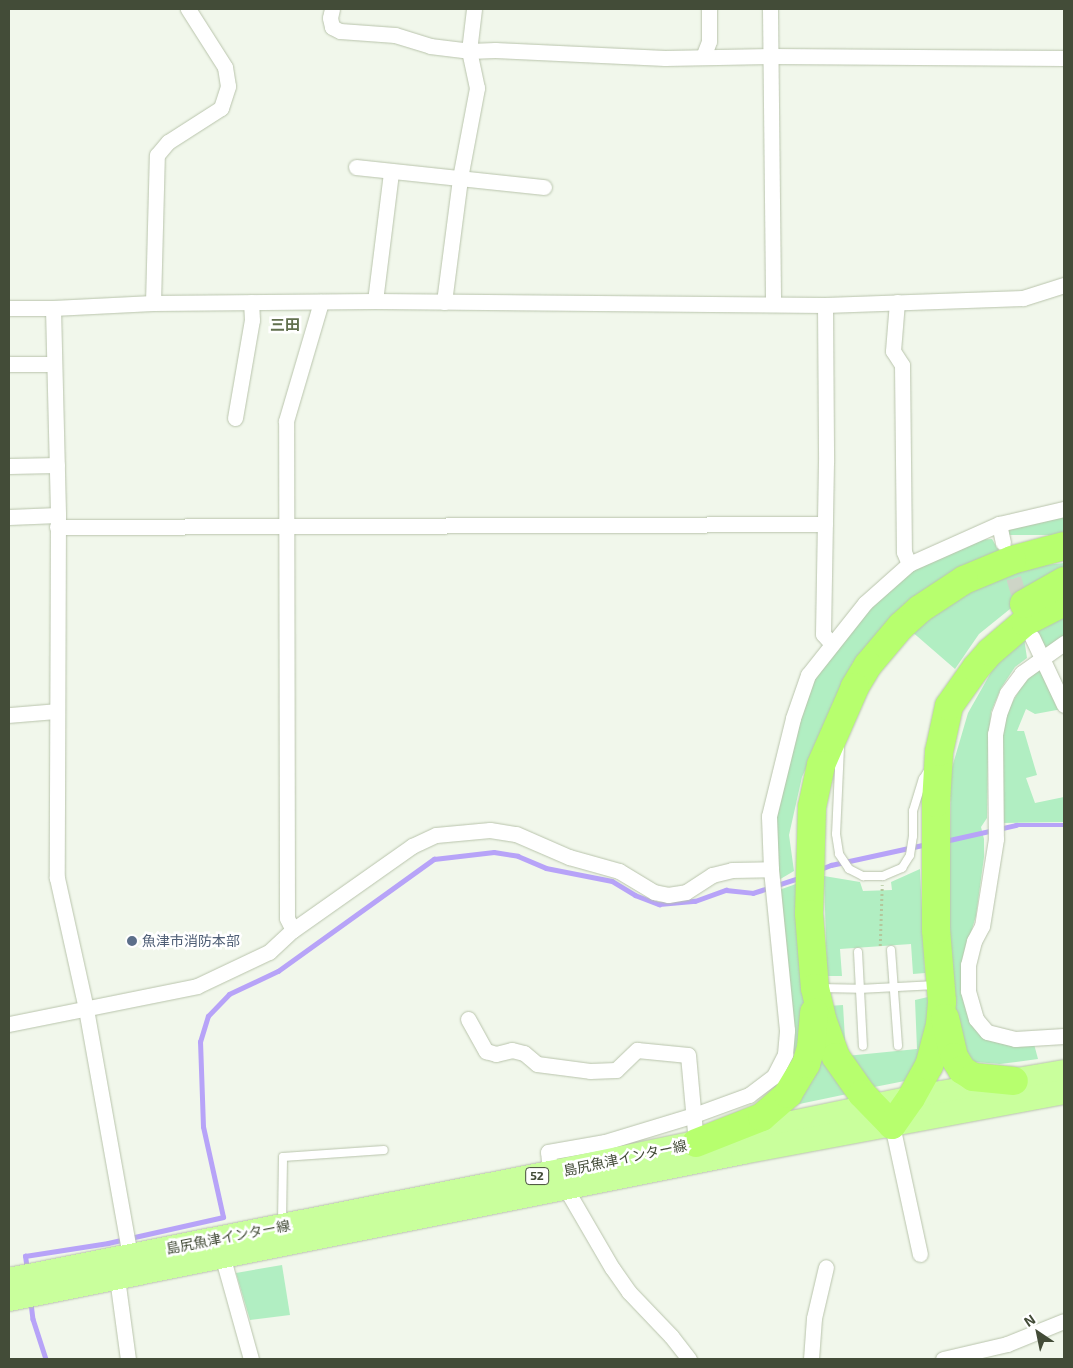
<!DOCTYPE html>
<meta charset="utf-8">
<style>
body{margin:0}
#map{position:relative;width:1073px;height:1368px;overflow:hidden;background:#f1f7eb;font-family:"Exo 2","Noto Sans JP",sans-serif}
div>[style]{position:absolute}
.green>*{inset:0;background:#b1eec2;transform-origin:0 0}
.stream>*{height:4.5px;margin:-2.25px;padding:0 2.25px;transform-origin:2.25px;border-radius:2.25px;background:#b7a3f8}
.minor-tunnel>*{height:15px;margin-top:-7.5px;transform-origin:0;background:repeating-linear-gradient(90deg,#ced5c7 0 15px,transparent 0 23px)}
.path>*{height:2.5px;margin-top:-1.25px;transform-origin:0;background:repeating-linear-gradient(90deg,#b3c79c 0 2.5px,transparent 0 5px)}
.roads{filter:drop-shadow(0 0 1px #b9c4ac) drop-shadow(0 0 1px #b9c4ac)}
.service>*{height:8px;margin:-4px;padding:0 4px;transform-origin:4px;border-radius:4px;background:#fff}
.minor>*{height:15px;margin:-7.5px;padding:0 7.5px;transform-origin:7.5px;border-radius:7.5px;background:#fff}
.primary>*{height:24px;margin:-12px;padding:0 12px;transform-origin:12px;border-radius:12px;background:#c9ff9c}
.motorway>*{height:28px;margin:-14px;padding:0 14px;transform-origin:14px;border-radius:14px;background:#b7ff6e}
.dots>*{width:14px;height:14px;translate:-50% -50%;box-sizing:border-box;border:2px solid #fff;border-radius:50%}
span{translate:-50% -50%;white-space:nowrap;text-align:center;line-height:1.15;-webkit-text-stroke:5px #fff;paint-order:stroke}
.shield-label span{padding:1px 4px;background:#fff;border:1px solid;border-radius:4px;-webkit-text-stroke-width:0}
.shield-label{font-size:12px;color:#434c38;font-weight:700}
.service-label{font-size:14px;color:#4e5e75}
.left{translate:0 -50%;text-align:left}
.street-label{font-size:14px;color:#434c38}
.neighbourhood-label{font-size:15px;color:#62704e;font-weight:700}
.frame{position:absolute;inset:0;border:10px solid #434c38;pointer-events:none}
.north{position:absolute;left:1013px;top:1308px;width:50px;height:50px;-webkit-text-stroke:4px #fff;paint-order:stroke;rotate:326deg;font-size:14px;font-weight:700;line-height:20px;text-align:center;color:#434c38}
.north::after{content:'';display:block;margin:auto;width:18px;height:22px;background:#434c38;clip-path:polygon(50% 0,100% 100%,50% 72%,0 100%)}
</style>
<div id="map">
<div class="green">
<i style="left:1064px;top:514px;width:21px;height:55px;rotate:90deg"></i>
<i style="clip-path:polygon(992px 539px,999px 551px,850px 672px,802px 777px,789px 835px,794px 871px,777px 881px,775px 820px,791px 751px,817px 670px,864px 612px,908px 574px,933px 559px,976px 540px)"></i>
<i style="clip-path:polygon(1064px 563px,1064px 575px,1026px 596px,979px 634px,955px 669px,910px 630px,949px 600px,1026px 567px)"></i>
<i style="clip-path:polygon(1064px 613px,1064px 638px,1046px 648px,1034px 628px)"></i>
<i style="clip-path:polygon(1024px 638px,1027px 658px,1015px 667px,1001px 688px,991px 712px,988px 749px,987px 818px,981px 827px,984px 839px,984px 857px,976px 916px,969px 939px,980px 1031px,1034px 1044px,1038px 1059px,1000px 1064px,975px 1062px,962px 1051px,955px 1029px,949px 941px,951px 771px,968px 713px,994px 667px)"></i>
<i style="clip-path:polygon(1040px 666px,1062px 709px,1035px 714px,1026px 709px,1017px 731px,1024px 731px,1037px 775px,1026px 778px,1035px 803px,1064px 797px,1064px 822px,1002px 823px,1000px 748px,1005px 715px,1027px 677px)"></i>
<i style="clip-path:polygon(920px 869px,925px 973px,913px 974px,911px 944px,840px 949px,842px 976px,827px 976px,824px 876px,860px 882px,863px 891px,892px 890px,891px 882px)"></i>
<i style="clip-path:polygon(796px 884px,807px 995px,795px 1074px,769px 1094px,786px 1069px,779px 890px)"></i>
<i style="clip-path:polygon(928px 997px,933px 1002px,933px 1035px,924px 1063px,915px 1079px,864px 1089px,848px 1068px,838px 1048px,830px 1026px,828px 1006px,843px 1005px,846px 1056px,917px 1049px,915px 1000px)"></i>
<i style="clip-path:polygon(819px 1032px,852px 1093px,785px 1107px)"></i>
<i style="clip-path:polygon(282px 1265px,290px 1315px,250px 1320px,236px 1273px)"></i>
</div>
<div class="stream">
<i style="left:945px;top:841px;width:73px;rotate:-12.7deg"></i>
<i style="left:1016px;top:825px;width:48px"></i>
<i style="left:818px;top:870px;width:14px;rotate:-21deg"></i>
<i style="left:831px;top:865px;width:98px;rotate:-12.3deg"></i>
<i style="left:27px;top:1270px;width:14px;rotate:-98deg"></i>
<i style="left:25px;top:1256px;width:84px;rotate:-8.9deg"></i>
<i style="left:108px;top:1243px;width:118px;rotate:-12.7deg"></i>
<i style="left:223px;top:1217px;width:92px;rotate:-102.5deg"></i>
<i style="left:203px;top:1127px;width:85px;rotate:-92deg"></i>
<i style="left:200px;top:1042px;width:27px;rotate:-73deg"></i>
<i style="left:208px;top:1016px;width:30px;rotate:-46deg"></i>
<i style="left:229px;top:994px;width:54px;rotate:-25.1deg"></i>
<i style="left:278px;top:971px;width:192px;rotate:-35.7deg"></i>
<i style="left:434px;top:859px;width:60px;rotate:-6.7deg"></i>
<i style="left:494px;top:852px;width:24px;rotate:9deg"></i>
<i style="left:518px;top:856px;width:30px;rotate:23deg"></i>
<i style="left:546px;top:868px;width:67px;rotate:11.1deg"></i>
<i style="left:612px;top:881px;width:27px;rotate:31deg"></i>
<i style="left:635px;top:895px;width:26px;rotate:21deg"></i>
<i style="left:659px;top:904px;width:36px;rotate:-5deg"></i>
<i style="left:695px;top:901px;width:33px;rotate:-20deg"></i>
<i style="left:726px;top:890px;width:27px;rotate:6deg"></i>
<i style="left:753px;top:893px;width:52px;rotate:-18.1deg"></i>
<i style="left:31px;top:1303px;width:16px;rotate:83deg"></i>
<i style="left:33px;top:1319px;width:42px;rotate:72deg"></i>
</div>
<div class="minor-tunnel">
<i style="left:1007px;top:556px;width:58px;rotate:72.8deg"></i>
</div>
<div class="path">
<i style="left:880px;top:946px;width:61px;rotate:-88.1deg"></i>
</div>
<div class="roads">
<div class="service">
<i style="left:840px;top:747px;width:87px;rotate:92.6deg"></i>
<i style="left:836px;top:834px;width:20px;rotate:81deg"></i>
<i style="left:839px;top:854px;width:18px;rotate:56deg"></i>
<i style="left:849px;top:869px;width:16px;rotate:27deg"></i>
<i style="left:863px;top:876px;width:20px"></i>
<i style="left:883px;top:876px;width:21px;rotate:-23deg"></i>
<i style="left:902px;top:868px;width:15px;rotate:-58deg"></i>
<i style="left:910px;top:855px;width:19px;rotate:-81deg"></i>
<i style="left:913px;top:836px;width:25px;rotate:-90deg"></i>
<i style="left:913px;top:811px;width:34px;rotate:-73deg"></i>
<i style="left:923px;top:779px;width:12px;rotate:-59deg"></i>
<i style="left:891px;top:950px;width:96px;rotate:85.8deg"></i>
<i style="left:858px;top:952px;width:94px;rotate:87deg"></i>
<i style="left:820px;top:988px;width:39px;rotate:1deg"></i>
<i style="left:859px;top:989px;width:77px;rotate:-3deg"></i>
<i style="left:282px;top:1222px;width:65px;rotate:-89.1deg"></i>
<i style="left:283px;top:1157px;width:101px;rotate:-4deg"></i>
</div>
<div class="minor">
<i style="left:332px;top:9px;width:9px;rotate:103deg"></i>
<i style="left:330px;top:18px;width:9px;rotate:77deg"></i>
<i style="left:332px;top:27px;width:9px;rotate:27deg"></i>
<i style="left:340px;top:31px;width:55px;rotate:4.2deg"></i>
<i style="left:395px;top:35px;width:37px;rotate:17deg"></i>
<i style="left:430px;top:46px;width:39px;rotate:7deg"></i>
<i style="left:469px;top:51px;width:26px;rotate:-2deg"></i>
<i style="left:495px;top:50px;width:170px;rotate:2.7deg"></i>
<i style="left:665px;top:58px;width:106px;rotate:-1.1deg"></i>
<i style="left:771px;top:56px;width:293px;rotate:0.4deg"></i>
<i style="left:770px;top:9px;width:295px;rotate:89.4deg"></i>
<i style="left:703px;top:57px;width:17px;rotate:-69deg"></i>
<i style="left:709px;top:41px;width:32px;rotate:-90deg"></i>
<i style="left:356px;top:167px;width:189px;rotate:6.1deg"></i>
<i style="left:375px;top:301px;width:130px;rotate:-82.9deg"></i>
<i style="left:444px;top:302px;width:125px;rotate:-82.6deg"></i>
<i style="left:460px;top:178px;width:92px;rotate:-79.3deg"></i>
<i style="left:477px;top:88px;width:38px;rotate:-102deg"></i>
<i style="left:469px;top:51px;width:42px;rotate:-83.2deg"></i>
<i style="left:897px;top:302px;width:49px;rotate:94.7deg"></i>
<i style="left:893px;top:351px;width:17px;rotate:57deg"></i>
<i style="left:902px;top:365px;width:187px;rotate:89.4deg"></i>
<i style="left:904px;top:552px;width:13px;rotate:67deg"></i>
<i style="left:153px;top:303px;width:148px;rotate:-88.5deg"></i>
<i style="left:157px;top:155px;width:17px;rotate:-50deg"></i>
<i style="left:168px;top:142px;width:63px;rotate:-32.7deg"></i>
<i style="left:221px;top:108px;width:23px;rotate:-72deg"></i>
<i style="left:228px;top:86px;width:19px;rotate:-99deg"></i>
<i style="left:225px;top:67px;width:69px;rotate:-122.5deg"></i>
<i style="left:825px;top:305px;width:157px;rotate:89.6deg"></i>
<i style="left:826px;top:462px;width:172px;rotate:91deg"></i>
<i style="left:823px;top:634px;width:13px;rotate:48deg"></i>
<i style="left:9px;top:308px;width:44px"></i>
<i style="left:53px;top:308px;width:100px;rotate:-2.9deg"></i>
<i style="left:153px;top:303px;width:222px;rotate:-0.5deg"></i>
<i style="left:375px;top:301px;width:450px;rotate:0.5deg"></i>
<i style="left:825px;top:305px;width:198px;rotate:-2deg"></i>
<i style="left:1023px;top:298px;width:43px;rotate:-17.6deg"></i>
<i style="left:53px;top:308px;width:207px;rotate:88.6deg"></i>
<i style="left:58px;top:515px;width:363px;rotate:90.2deg"></i>
<i style="left:57px;top:878px;width:134px;rotate:77.5deg"></i>
<i style="left:86px;top:1009px;width:251px;rotate:79.9deg"></i>
<i style="left:130px;top:1256px;width:26px;rotate:121deg"></i>
<i style="left:117px;top:1278px;width:82px;rotate:82.3deg"></i>
<i style="left:9px;top:364px;width:45px"></i>
<i style="left:235px;top:418px;width:99px;rotate:-80.2deg"></i>
<i style="left:252px;top:320px;width:18px;rotate:-93deg"></i>
<i style="left:9px;top:466px;width:48px;rotate:-1.2deg"></i>
<i style="left:9px;top:517px;width:49px;rotate:-2.3deg"></i>
<i style="left:999px;top:524px;width:19px;rotate:78deg"></i>
<i style="left:57px;top:527px;width:768px;rotate:-0.22deg"></i>
<i style="left:1032px;top:637px;width:75px;rotate:64.8deg"></i>
<i style="left:1064px;top:643px;width:52px;rotate:144.5deg"></i>
<i style="left:1022px;top:673px;width:25px;rotate:127deg"></i>
<i style="left:1007px;top:693px;width:22px;rotate:111deg"></i>
<i style="left:999px;top:714px;width:20px;rotate:101deg"></i>
<i style="left:995px;top:734px;width:105px;rotate:89.5deg"></i>
<i style="left:996px;top:839px;width:88px;rotate:99.1deg"></i>
<i style="left:982px;top:926px;width:17px;rotate:118deg"></i>
<i style="left:974px;top:941px;width:25px;rotate:104deg"></i>
<i style="left:968px;top:965px;width:26px;rotate:90deg"></i>
<i style="left:968px;top:991px;width:29px;rotate:74deg"></i>
<i style="left:976px;top:1019px;width:17px;rotate:50deg"></i>
<i style="left:987px;top:1032px;width:29px;rotate:14deg"></i>
<i style="left:1015px;top:1039px;width:49px;rotate:-3.5deg"></i>
<i style="left:9px;top:715px;width:48px;rotate:-4.8deg"></i>
<i style="left:293px;top:930px;width:13px;rotate:-117deg"></i>
<i style="left:287px;top:918px;width:497px;rotate:-90.1deg"></i>
<i style="left:286px;top:421px;width:124px;rotate:-73.6deg"></i>
<i style="left:468px;top:1019px;width:37px;rotate:61deg"></i>
<i style="left:486px;top:1051px;width:10px;rotate:17deg"></i>
<i style="left:496px;top:1054px;width:16px;rotate:-14deg"></i>
<i style="left:512px;top:1050px;width:12px;rotate:14deg"></i>
<i style="left:524px;top:1053px;width:17px;rotate:40deg"></i>
<i style="left:537px;top:1064px;width:53px;rotate:7.5deg"></i>
<i style="left:590px;top:1071px;width:26px;rotate:-2deg"></i>
<i style="left:616px;top:1070px;width:29px;rotate:-44deg"></i>
<i style="left:637px;top:1050px;width:51px;rotate:5.6deg"></i>
<i style="left:688px;top:1055px;width:88px;rotate:84.8deg"></i>
<i style="left:9px;top:1024px;width:192px;rotate:-11.4deg"></i>
<i style="left:197px;top:986px;width:80px;rotate:-25.3deg"></i>
<i style="left:269px;top:952px;width:33px;rotate:-43deg"></i>
<i style="left:293px;top:930px;width:146px;rotate:-35.2deg"></i>
<i style="left:412px;top:846px;width:26px;rotate:-25deg"></i>
<i style="left:436px;top:835px;width:54px;rotate:-5.3deg"></i>
<i style="left:490px;top:830px;width:26px;rotate:9deg"></i>
<i style="left:516px;top:834px;width:58px;rotate:23.5deg"></i>
<i style="left:569px;top:857px;width:52px;rotate:15.6deg"></i>
<i style="left:619px;top:871px;width:41px;rotate:31deg"></i>
<i style="left:654px;top:892px;width:14px;rotate:12deg"></i>
<i style="left:668px;top:895px;width:18px;rotate:-9deg"></i>
<i style="left:686px;top:892px;width:31px;rotate:-33deg"></i>
<i style="left:712px;top:875px;width:21px;rotate:-14deg"></i>
<i style="left:732px;top:870px;width:39px;rotate:-1deg"></i>
<i style="left:892px;top:1125px;width:132px;rotate:77.8deg"></i>
<i style="left:220px;top:1248px;width:115px;rotate:74.4deg"></i>
<i style="left:689px;top:1359px;width:29px;rotate:-128deg"></i>
<i style="left:671px;top:1336px;width:61px;rotate:-133.7deg"></i>
<i style="left:629px;top:1292px;width:29px;rotate:-125deg"></i>
<i style="left:612px;top:1268px;width:91px;rotate:-120.2deg"></i>
<i style="left:566px;top:1189px;width:23px;rotate:-135deg"></i>
<i style="left:550px;top:1173px;width:21px;rotate:-95deg"></i>
<i style="left:548px;top:1152px;width:58px;rotate:-10deg"></i>
<i style="left:605px;top:1142px;width:93px;rotate:-16.9deg"></i>
<i style="left:694px;top:1115px;width:59px;rotate:-20deg"></i>
<i style="left:749px;top:1095px;width:31px;rotate:-37deg"></i>
<i style="left:774px;top:1076px;width:25px;rotate:-63deg"></i>
<i style="left:785px;top:1054px;width:24px;rotate:-85deg"></i>
<i style="left:787px;top:1030px;width:162px;rotate:-95.7deg"></i>
<i style="left:771px;top:869px;width:53px;rotate:-92.2deg"></i>
<i style="left:769px;top:816px;width:101px;rotate:-76.2deg"></i>
<i style="left:793px;top:718px;width:46px;rotate:-70.8deg"></i>
<i style="left:808px;top:675px;width:92px;rotate:-51.6deg"></i>
<i style="left:865px;top:603px;width:59px;rotate:-41.6deg"></i>
<i style="left:909px;top:564px;width:98px;rotate:-24deg"></i>
<i style="left:999px;top:524px;width:67px;rotate:-13deg"></i>
<i style="left:811px;top:1359px;width:41px;rotate:-85.8deg"></i>
<i style="left:814px;top:1318px;width:52px;rotate:-76.8deg"></i>
<i style="left:943px;top:1359px;width:66px;rotate:-13.2deg"></i>
<i style="left:1007px;top:1344px;width:61px;rotate:-22deg"></i>
</div>
<div class="primary">
<i style="left:9px;top:1280px;width:551px;rotate:-11.19deg"></i>
<i style="left:550px;top:1173px;width:369px;rotate:-11.7deg"></i>
<i style="left:911px;top:1098px;width:155px;rotate:-9.6deg"></i>
<i style="left:9px;top:1299px;width:749px;rotate:-11.32deg"></i>
<i style="left:743px;top:1152px;width:327px;rotate:-10.6deg"></i>
</div>
<div class="motorway">
<i style="left:1064px;top:546px;width:54px;rotate:164.9deg"></i>
<i style="left:1012px;top:560px;width:52px;rotate:157.4deg"></i>
<i style="left:964px;top:580px;width:53px;rotate:146.6deg"></i>
<i style="left:920px;top:609px;width:25px;rotate:138deg"></i>
<i style="left:901px;top:626px;width:51px;rotate:130.2deg"></i>
<i style="left:868px;top:665px;width:26px;rotate:121deg"></i>
<i style="left:855px;top:687px;width:85px;rotate:113.6deg"></i>
<i style="left:821px;top:765px;width:43px;rotate:102.1deg"></i>
<i style="left:812px;top:807px;width:107px;rotate:91.6deg"></i>
<i style="left:809px;top:914px;width:74px;rotate:85.4deg"></i>
<i style="left:815px;top:988px;width:32px;rotate:77deg"></i>
<i style="left:822px;top:1019px;width:40px;rotate:69.8deg"></i>
<i style="left:836px;top:1057px;width:45px;rotate:54.9deg"></i>
<i style="left:862px;top:1094px;width:43px;rotate:45.9deg"></i>
<i style="left:892px;top:1125px;width:33px;rotate:-55deg"></i>
<i style="left:911px;top:1098px;width:37px;rotate:-61deg"></i>
<i style="left:929px;top:1066px;width:42px;rotate:-75deg"></i>
<i style="left:940px;top:1025px;width:24px;rotate:-85deg"></i>
<i style="left:942px;top:1001px;width:71px;rotate:-94.8deg"></i>
<i style="left:936px;top:930px;width:127px;rotate:-90deg"></i>
<i style="left:936px;top:803px;width:51px;rotate:-86.6deg"></i>
<i style="left:939px;top:752px;width:47px;rotate:-77.7deg"></i>
<i style="left:949px;top:706px;width:47px;rotate:-54.6deg"></i>
<i style="left:976px;top:668px;width:21px;rotate:-49deg"></i>
<i style="left:990px;top:652px;width:46px;rotate:-40.6deg"></i>
<i style="left:1025px;top:622px;width:44px;rotate:-27.1deg"></i>
<i style="left:1024px;top:604px;width:46px;rotate:-29.9deg"></i>
<i style="left:945px;top:1018px;width:40px;rotate:77deg"></i>
<i style="left:954px;top:1057px;width:15px;rotate:58deg"></i>
<i style="left:962px;top:1070px;width:13px;rotate:32deg"></i>
<i style="left:973px;top:1077px;width:41px;rotate:5.6deg"></i>
<i style="left:696px;top:1143px;width:71px;rotate:-21.5deg"></i>
<i style="left:762px;top:1117px;width:35px;rotate:-41deg"></i>
<i style="left:788px;top:1094px;width:35px;rotate:-59deg"></i>
<i style="left:806px;top:1064px;width:17px;rotate:-73deg"></i>
<i style="left:811px;top:1048px;width:36px;rotate:-85deg"></i>
</div>
</div>
<div class="dots">
<i style="left:132px;top:941px;background:#5c6f8a"></i>
</div>
<div class="shield-label">
<span style="left:537px;top:1176px">52</span>
</div>
<div class="service-label">
<span class="left" style="left:142px;top:941px">魚津市消防本部</span>
</div>
<div class="street-label">
<span style="left:625px;top:1158px;rotate:-12deg">島尻魚津インター線</span>
<span style="left:228px;top:1237px;rotate:-11deg">島尻魚津インター線</span>
</div>
<div class="neighbourhood-label">
<span style="left:285px;top:325px">三田</span>
</div>
<div class="frame"></div>
<div class="north">N</div>
</div>
